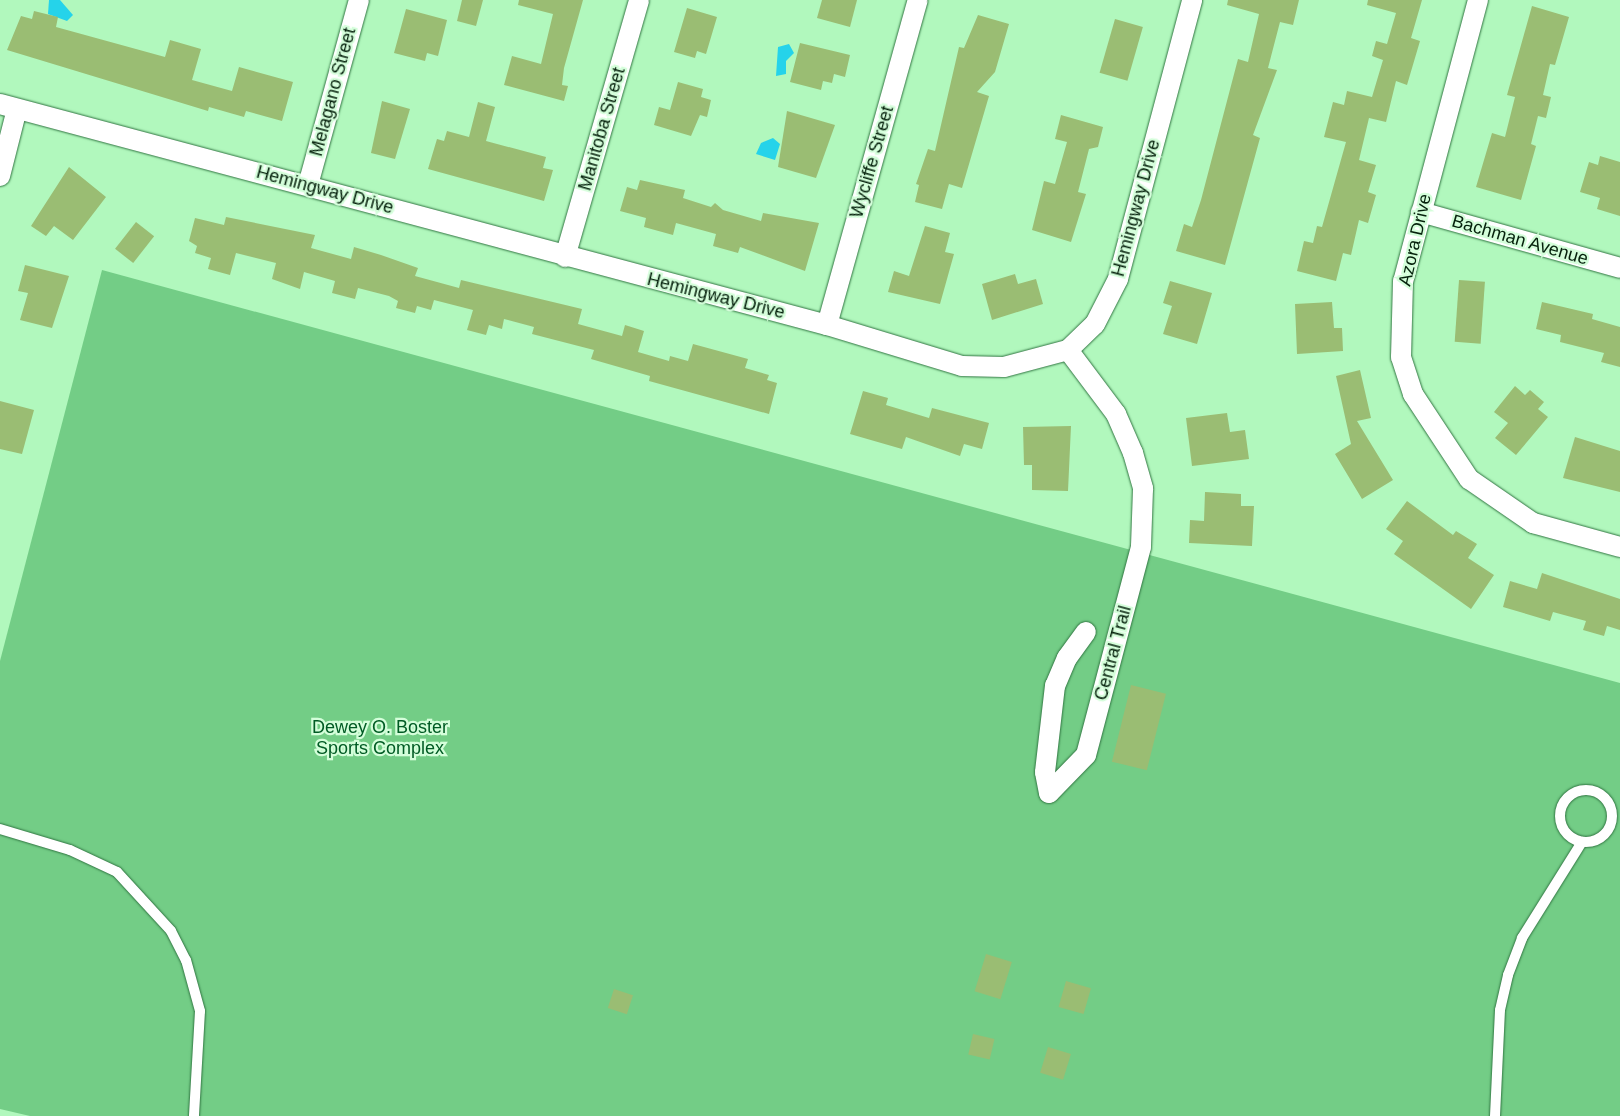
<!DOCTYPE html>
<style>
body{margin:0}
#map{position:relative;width:1620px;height:1116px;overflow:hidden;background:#b1f8bd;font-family:Arial,sans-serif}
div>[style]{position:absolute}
.green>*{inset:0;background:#73cd86}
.water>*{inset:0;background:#25d3ea}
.building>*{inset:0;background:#9abd73;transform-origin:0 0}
.roads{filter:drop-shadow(0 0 1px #317542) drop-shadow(0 0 1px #317542)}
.service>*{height:10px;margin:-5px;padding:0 5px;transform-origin:5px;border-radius:5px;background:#fff}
.service>.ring{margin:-5px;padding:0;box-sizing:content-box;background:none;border:10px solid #fff;border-radius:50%}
.minor>*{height:20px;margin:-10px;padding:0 10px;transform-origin:10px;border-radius:10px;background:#fff}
span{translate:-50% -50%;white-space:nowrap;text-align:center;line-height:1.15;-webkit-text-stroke:4.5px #d4feda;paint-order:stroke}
.street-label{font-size:18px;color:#05210c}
.park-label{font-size:18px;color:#005b24}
</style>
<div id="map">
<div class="green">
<i style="clip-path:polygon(102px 270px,1620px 683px,1620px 1116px,30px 1116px,0 1109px,0 661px)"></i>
</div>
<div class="water">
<i style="clip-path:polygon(49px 0,60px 0,73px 15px,67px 21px,48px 14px)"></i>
<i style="clip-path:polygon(789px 44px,794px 53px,786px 61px,786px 74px,776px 76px,778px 47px)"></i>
<i style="clip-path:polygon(773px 138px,780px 144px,775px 160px,756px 154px,761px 143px)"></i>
</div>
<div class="building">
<i style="clip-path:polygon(462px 0,483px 0,476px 26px,457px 21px)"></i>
<i style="clip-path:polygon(519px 0,583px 0,564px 68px,562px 85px,568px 86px,564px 101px,504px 85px,512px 56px,541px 64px,553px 14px,518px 5px)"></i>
<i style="clip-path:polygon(822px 0,857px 0,850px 27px,817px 18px)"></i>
<i style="clip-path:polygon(1228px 0,1299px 0,1293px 25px,1280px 22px,1268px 68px,1277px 70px,1253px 135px,1260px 138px,1225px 265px,1176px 251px,1184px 224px,1192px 227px,1201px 200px,1238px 59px,1248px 62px,1259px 14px,1227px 5px)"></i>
<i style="clip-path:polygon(1368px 0,1422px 0,1411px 38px,1420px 41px,1407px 85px,1396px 81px,1386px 122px,1369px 118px,1359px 160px,1376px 165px,1368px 192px,1376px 195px,1368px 223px,1359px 220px,1351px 255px,1343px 253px,1336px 281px,1297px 271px,1304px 241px,1313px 243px,1317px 226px,1322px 227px,1346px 142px,1324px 137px,1333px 102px,1344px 105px,1347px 91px,1372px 97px,1383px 60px,1372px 56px,1376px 41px,1387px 44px,1396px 13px,1367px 5px)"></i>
<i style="clip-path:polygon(1532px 6px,1569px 17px,1555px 65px,1550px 64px,1543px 95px,1551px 97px,1546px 118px,1538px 116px,1531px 144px,1536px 146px,1521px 200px,1476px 187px,1492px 133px,1505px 137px,1515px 97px,1507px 95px)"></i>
<i style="clip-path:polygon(687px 8px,717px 17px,706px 54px,697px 51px,695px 58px,674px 52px)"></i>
<i style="clip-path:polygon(406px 9px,447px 20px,438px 56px,427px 53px,425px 61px,394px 53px)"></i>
<i style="clip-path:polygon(34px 11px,58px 17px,56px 27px,165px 57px,170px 40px,201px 49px,192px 80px,232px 91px,239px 67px,293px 82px,282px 121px,246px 111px,244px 117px,209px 107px,208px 111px,7px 50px,21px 16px,32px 19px)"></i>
<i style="clip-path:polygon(978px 15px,1009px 24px,995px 72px,977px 92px,989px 96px,962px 188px,949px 184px,942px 209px,915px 202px,919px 185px,916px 184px,928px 149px,935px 151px,959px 47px,964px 48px)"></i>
<i style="left:1115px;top:19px;width:29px;height:56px;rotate:16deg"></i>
<i style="clip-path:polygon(800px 43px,850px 55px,845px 77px,834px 74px,832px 83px,823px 81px,821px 90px,790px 82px)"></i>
<i style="clip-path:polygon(678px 82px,703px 89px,701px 97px,711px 100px,707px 117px,700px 115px,691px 136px,654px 125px,659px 107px,670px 110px)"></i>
<i style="clip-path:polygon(382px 101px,410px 109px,395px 159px,371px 153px)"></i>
<i style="clip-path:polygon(478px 102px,495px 107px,486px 141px,546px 157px,543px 168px,553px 170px,544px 201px,428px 169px,437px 139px,444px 141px,447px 131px,469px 137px)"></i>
<i style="clip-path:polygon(787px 111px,835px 125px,816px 178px,778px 167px)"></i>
<i style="clip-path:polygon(1061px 115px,1103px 127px,1098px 147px,1089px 149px,1078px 192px,1086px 194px,1071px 242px,1032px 230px,1044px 181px,1055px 184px,1067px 142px,1055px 139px)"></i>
<i style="clip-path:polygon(1600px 156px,1620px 162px,1620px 216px,1597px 209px,1600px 198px,1580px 192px,1589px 162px,1598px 165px)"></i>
<i style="clip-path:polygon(69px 167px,106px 197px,73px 240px,54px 226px,46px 236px,31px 226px)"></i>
<i style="clip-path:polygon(640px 180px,685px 190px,683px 198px,711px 207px,715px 203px,723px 210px,761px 221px,763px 213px,819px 223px,805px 271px,740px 247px,738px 253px,713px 246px,716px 234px,676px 223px,673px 235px,644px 227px,646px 218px,620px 211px,627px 187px,637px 190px)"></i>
<i style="clip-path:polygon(226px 217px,315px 235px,311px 248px,351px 259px,354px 247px,381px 255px,418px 268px,415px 276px,459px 288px,461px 280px,582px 309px,578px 324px,622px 336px,625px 325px,644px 331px,638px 352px,669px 361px,670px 356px,688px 361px,693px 344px,748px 359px,745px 368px,769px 375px,767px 380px,777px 383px,769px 414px,649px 381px,650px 376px,591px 359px,594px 350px,532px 334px,534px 327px,504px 319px,502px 329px,489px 325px,486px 335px,467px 330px,473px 310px,434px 300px,431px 310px,417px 306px,415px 313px,396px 308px,398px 301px,389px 296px,358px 288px,355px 299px,332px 293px,335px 281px,304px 272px,300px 289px,272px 279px,276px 263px,236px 253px,230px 275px,208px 269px,211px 258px,195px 253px,197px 246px,189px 241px,195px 218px,224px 225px)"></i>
<i style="left:136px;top:222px;width:23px;height:34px;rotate:38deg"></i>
<i style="clip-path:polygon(925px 226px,950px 233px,945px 252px,954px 254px,940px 304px,888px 292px,894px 271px,909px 276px)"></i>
<i style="clip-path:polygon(25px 265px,69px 276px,52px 328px,20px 320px,28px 293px,18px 291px)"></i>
<i style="clip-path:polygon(1015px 274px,1018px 284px,1036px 279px,1043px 304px,992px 320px,982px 284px)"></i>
<i style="left:1459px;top:280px;width:26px;height:62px;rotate:4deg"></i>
<i style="clip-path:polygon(1170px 281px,1212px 293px,1197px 344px,1163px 334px,1172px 306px,1163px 303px)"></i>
<i style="clip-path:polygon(1332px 302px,1334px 328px,1342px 328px,1343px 351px,1297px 354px,1295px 304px)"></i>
<i style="clip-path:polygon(1542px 302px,1593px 314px,1592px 319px,1620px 327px,1620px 367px,1601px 362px,1604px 353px,1560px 342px,1561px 335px,1536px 329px)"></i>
<i style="clip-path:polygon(1360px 370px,1371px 418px,1357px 421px,1393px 480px,1362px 499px,1335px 454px,1351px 444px,1336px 376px)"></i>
<i style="clip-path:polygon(1515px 386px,1525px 395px,1530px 390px,1544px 402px,1538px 409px,1548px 417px,1516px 455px,1495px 438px,1508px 423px,1494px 412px)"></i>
<i style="clip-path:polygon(863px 391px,888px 398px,886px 405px,929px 418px,932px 408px,989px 423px,982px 449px,964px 444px,960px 456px,906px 437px,902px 449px,850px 434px)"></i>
<i style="clip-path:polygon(0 401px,34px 410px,22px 454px,0 449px)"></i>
<i style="clip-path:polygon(1227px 413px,1230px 432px,1245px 430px,1249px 459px,1192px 466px,1186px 418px)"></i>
<i style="clip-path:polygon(1071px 426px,1068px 491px,1032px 490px,1032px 465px,1024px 465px,1023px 427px)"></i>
<i style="clip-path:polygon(1575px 437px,1620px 451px,1620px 492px,1563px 478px)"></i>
<i style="clip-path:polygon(1205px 492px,1241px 494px,1241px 506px,1254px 506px,1252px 546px,1189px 543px,1190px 520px,1204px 521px)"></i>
<i style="clip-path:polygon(1407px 501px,1453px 535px,1456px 531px,1477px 544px,1468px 558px,1494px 575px,1471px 609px,1394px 554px,1403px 541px,1386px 529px)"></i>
<i style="clip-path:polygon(1542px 573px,1620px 599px,1620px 630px,1607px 626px,1604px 636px,1583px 630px,1586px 621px,1553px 612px,1550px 621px,1503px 607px,1510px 581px,1537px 589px)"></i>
<i style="left:1131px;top:685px;width:36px;height:79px;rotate:14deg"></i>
<i style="left:986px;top:954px;width:27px;height:39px;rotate:17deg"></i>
<i style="left:1066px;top:981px;width:26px;height:27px;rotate:16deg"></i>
<i style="left:614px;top:989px;width:20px;height:20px;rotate:18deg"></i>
<i style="left:973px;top:1034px;width:22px;height:21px;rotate:13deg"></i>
<i style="left:1048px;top:1047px;width:24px;height:27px;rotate:17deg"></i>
</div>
<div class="roads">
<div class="service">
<i class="ring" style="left:1560px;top:790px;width:42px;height:42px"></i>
<i style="left:0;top:829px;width:73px;rotate:16.7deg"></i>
<i style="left:70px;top:850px;width:52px;rotate:25.1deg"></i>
<i style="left:117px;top:872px;width:80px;rotate:47.5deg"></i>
<i style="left:171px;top:931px;width:33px;rotate:63deg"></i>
<i style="left:186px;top:960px;width:53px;rotate:74.6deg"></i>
<i style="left:200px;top:1011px;width:105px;rotate:93.3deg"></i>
<i style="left:1495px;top:1116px;width:106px;rotate:-87.3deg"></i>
<i style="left:1500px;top:1010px;width:36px;rotate:-77deg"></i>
<i style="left:1508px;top:975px;width:40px;rotate:-69deg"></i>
<i style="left:1522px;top:938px;width:113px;rotate:-58deg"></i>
</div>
<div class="minor">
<i style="left:1478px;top:0;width:291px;rotate:104.9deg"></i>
<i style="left:1403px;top:281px;width:76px;rotate:91.5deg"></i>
<i style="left:1401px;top:357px;width:39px;rotate:72deg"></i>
<i style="left:1413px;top:394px;width:102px;rotate:56.6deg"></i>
<i style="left:1469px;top:479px;width:78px;rotate:34.5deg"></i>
<i style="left:1533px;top:523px;width:90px;rotate:15.4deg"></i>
<i style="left:0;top:104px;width:856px;rotate:14.96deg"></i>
<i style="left:827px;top:325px;width:141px;rotate:16.9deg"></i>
<i style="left:962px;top:366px;width:42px;rotate:1.4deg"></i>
<i style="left:1004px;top:367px;width:66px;rotate:-14.9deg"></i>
<i style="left:1068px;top:350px;width:37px;rotate:-44deg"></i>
<i style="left:1095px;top:324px;width:51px;rotate:-62.9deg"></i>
<i style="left:1118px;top:279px;width:289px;rotate:-75.1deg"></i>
<i style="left:0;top:176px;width:69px;rotate:-75.8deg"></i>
<i style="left:308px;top:185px;width:192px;rotate:-74.6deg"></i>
<i style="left:1421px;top:212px;width:207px;rotate:15.7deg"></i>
<i style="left:565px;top:257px;width:267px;rotate:-73.9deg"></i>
<i style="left:827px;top:325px;width:337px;rotate:-74.4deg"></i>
<i style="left:1068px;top:350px;width:80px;rotate:53.1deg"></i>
<i style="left:1116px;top:414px;width:43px;rotate:66.4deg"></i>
<i style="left:1133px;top:453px;width:37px;rotate:74deg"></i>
<i style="left:1143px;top:489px;width:58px;rotate:92deg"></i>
<i style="left:1141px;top:547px;width:215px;rotate:104.8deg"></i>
<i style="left:1086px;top:755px;width:53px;rotate:134.2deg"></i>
<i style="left:1049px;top:793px;width:21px;rotate:-101deg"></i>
<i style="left:1045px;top:772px;width:87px;rotate:-83.4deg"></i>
<i style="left:1055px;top:686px;width:30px;rotate:-67deg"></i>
<i style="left:1067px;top:658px;width:32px;rotate:-54deg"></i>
</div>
</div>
<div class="street-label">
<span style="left:333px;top:92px;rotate:-75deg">Melagano Street</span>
<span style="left:602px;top:129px;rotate:-74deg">Manitoba Street</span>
<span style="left:872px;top:162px;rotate:-74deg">Wycliffe Street</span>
<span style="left:325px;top:190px;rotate:15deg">Hemingway Drive</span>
<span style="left:1136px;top:208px;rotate:-75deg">Hemingway Drive</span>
<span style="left:1415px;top:240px;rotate:-77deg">Azora Drive</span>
<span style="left:1520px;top:240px;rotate:16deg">Bachman Avenue</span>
<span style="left:716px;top:296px;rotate:14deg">Hemingway Drive</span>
<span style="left:1113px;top:653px;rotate:-75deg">Central Trail</span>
</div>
<div class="park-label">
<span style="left:380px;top:738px">Dewey O. Boster<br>Sports Complex</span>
</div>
</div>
